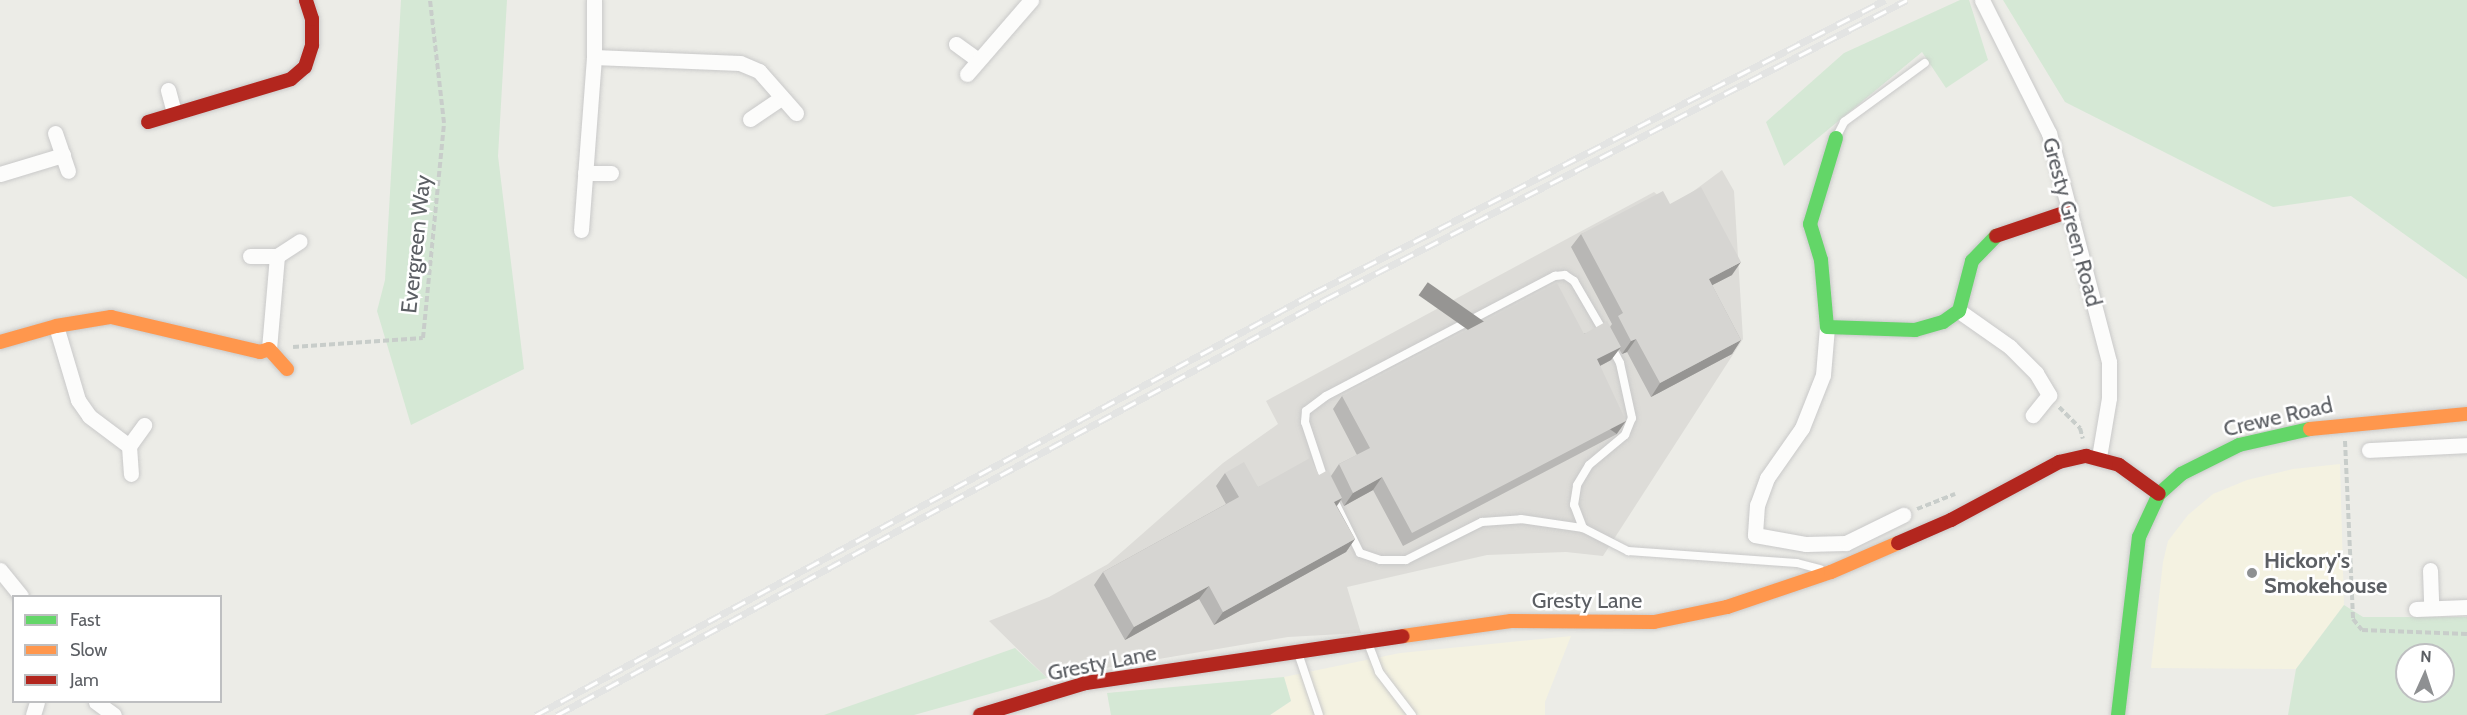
<!DOCTYPE html>
<style>
body{margin:0}
#map{position:relative;width:2467px;height:715px;overflow:hidden;background:#ecece7;font-family:Cabin,sans-serif}
div>[style]{position:absolute}
.commercial>*{inset:0;background:#f4f2e1}
.industrial>*{inset:0;background:#dddcd8}
.green>*{inset:0;background:#d5e8d5}
.path>*{height:4px;margin-top:-2px;transform-origin:0;background:repeating-linear-gradient(90deg,#c8cdca 0 6px,transparent 0 9px)}
.roads{filter:drop-shadow(0 0 2px #c9c9c9) drop-shadow(0 0 2px #c9c9c9)}
.lane>*{height:8px;margin:-4px;padding:0 4px;transform-origin:4px;border-radius:4px;background:#fcfcfb}
.street>*{height:15px;margin:-7.5px;padding:0 7.5px;transform-origin:7.5px;border-radius:7.5px;background:#fcfcfb}
.fast>*{height:14px;margin:-7px;padding:0 7px;transform-origin:7px;border-radius:7px;background:#63d668}
.slow>*{height:14px;margin:-7px;padding:0 7px;transform-origin:7px;border-radius:7px;background:#ff974d}
.jam>*{height:14px;margin:-7px;padding:0 7px;transform-origin:7px;border-radius:7px;background:#b3261e}
.rail>*{height:7px;margin-top:-3.5px;transform-origin:0;background:repeating-linear-gradient(90deg,#fff 0 14px,#e3e4e3 0 28px);box-sizing:border-box;border-block:2px solid #e3e4e3}
.wall>*{inset:0;background:#b8b7b5}
.shaded-wall>*{inset:0;background:#969593;transform-origin:0 0}
.building>*{inset:0;background:#d6d5d2}
.dots>*{width:16px;height:16px;translate:-50% -50%;box-sizing:border-box;border:3px solid #fff;border-radius:50%}
span{translate:-50% -50%;white-space:nowrap;text-align:center;line-height:1.15;-webkit-text-stroke:5px #fff;paint-order:stroke}
.street-label{font-size:22px;color:#5c5f64}
.poi-label{font-size:22px;color:#5c5f64;font-weight:700}
.left{translate:0 -50%;text-align:left}
.legend{position:absolute;left:12px;top:595px;width:210px;height:108px;box-sizing:border-box;background:#fff;border:2px solid #bebfc1;margin:0;padding:8px 10px;list-style:none;font-size:18px;color:#5c5f64}
.legend li{display:flex;align-items:center;gap:12px;height:30px}
.legend b{width:30px;border:2px solid #bebfc1}
.north{position:absolute;left:2395px;top:643px;width:60px;height:60px;box-sizing:border-box;background:#fff;border:2px solid #bebfc1;border-radius:50%;rotate:3deg;font-size:16px;font-weight:700;line-height:24px;text-align:center;color:#5c5f64}
.north::after{content:'';display:block;margin:auto;width:21px;height:27px;background:#8e9092;clip-path:polygon(50% 0,100% 100%,50% 72%,0 100%)}
</style>
<div id="map">
<div class="commercial">
<i style="clip-path:polygon(2340px 464px,2344px 605px,2296px 669px,2151px 668px,2163px 562px,2168px 541px,2188px 515px,2213px 494px,2247px 480px,2293px 469px)"></i>
<i style="clip-path:polygon(1571px 636px,1545px 702px,1545px 715px,1270px 715px,1291px 701px,1284px 677px,1400px 653px)"></i>
</div>
<div class="industrial">
<i style="clip-path:polygon(1722px 170px,1734px 191px,1743px 339px,1603px 556px,1566px 552px,1487px 555px,1347px 587px,1361px 633px,1288px 637px,1047px 678px,989px 621px,1049px 597px,1108px 564px,1223px 463px,1278px 424px,1266px 401px,1654px 192px,1672px 207px)"></i>
</div>
<div class="green">
<i style="clip-path:polygon(401px 0,507px 0,498px 156px,524px 369px,411px 425px,377px 311px,385px 280px)"></i>
<i style="clip-path:polygon(1960px 0,1969px 0,1988px 60px,1946px 88px,1922px 52px,1784px 166px,1766px 122px,1844px 53px)"></i>
<i style="clip-path:polygon(2003px 0,2467px 0,2467px 279px,2351px 196px,2273px 207px,2065px 102px)"></i>
<i style="clip-path:polygon(evenodd,2344px 605px,2363px 617px,2467px 617px,2467px 715px,2288px 715px,2296px 669px,2344px 605px,2407px 655px,2443px 655px,2443px 691px,2407px 691px,2407px 655px)"></i>
<i style="clip-path:polygon(1015px 648px,1047px 678px,914px 715px,824px 715px)"></i>
<i style="clip-path:polygon(1284px 677px,1291px 701px,1270px 715px,1111px 715px,1107px 693px)"></i>
</div>
<div class="path">
<i style="left:293px;top:347px;width:130px;rotate:-4deg"></i>
<i style="left:423px;top:338px;width:216px;rotate:-84.4deg"></i>
<i style="left:444px;top:123px;width:124px;rotate:-96.5deg"></i>
<i style="left:2059px;top:407px;width:30px;rotate:45deg"></i>
<i style="left:2080px;top:428px;width:11px;rotate:75deg"></i>
<i style="left:2345px;top:441px;width:178px;rotate:87.4deg"></i>
<i style="left:2353px;top:619px;width:14px;rotate:51deg"></i>
<i style="left:2362px;top:630px;width:105px;rotate:2.2deg"></i>
<i style="left:1917px;top:509px;width:41px;rotate:-21.5deg"></i>
</div>
<div class="roads">
<div class="lane">
<i style="left:1837px;top:136px;width:16px;rotate:-63deg"></i>
<i style="left:1844px;top:122px;width:100px;rotate:-36.1deg"></i>
<i style="left:1325px;top:482px;width:63px;rotate:-108.4deg"></i>
<i style="left:1305px;top:422px;width:11px;rotate:-85deg"></i>
<i style="left:1306px;top:411px;width:25px;rotate:-37deg"></i>
<i style="left:1326px;top:396px;width:259px;rotate:-27.7deg"></i>
<i style="left:1555px;top:276px;width:10px;rotate:-6deg"></i>
<i style="left:1565px;top:275px;width:11px;rotate:34deg"></i>
<i style="left:1574px;top:281px;width:61px;rotate:59.7deg"></i>
<i style="left:1333px;top:498px;width:61px;rotate:63.9deg"></i>
<i style="left:1360px;top:553px;width:21px;rotate:19deg"></i>
<i style="left:1380px;top:560px;width:26px"></i>
<i style="left:1406px;top:560px;width:85px;rotate:-26.6deg"></i>
<i style="left:1482px;top:522px;width:39px;rotate:-4deg"></i>
<i style="left:1521px;top:519px;width:63px;rotate:8.3deg"></i>
<i style="left:1583px;top:528px;width:51px;rotate:27.1deg"></i>
<i style="left:1628px;top:551px;width:169px;rotate:4.1deg"></i>
<i style="left:1797px;top:563px;width:24px;rotate:15deg"></i>
<i style="left:1583px;top:528px;width:25px;rotate:-111deg"></i>
<i style="left:1574px;top:505px;width:20px;rotate:-81deg"></i>
<i style="left:1577px;top:485px;width:23px;rotate:-59deg"></i>
<i style="left:1589px;top:465px;width:47px;rotate:-39.8deg"></i>
<i style="left:1625px;top:435px;width:18px;rotate:-68deg"></i>
<i style="left:1632px;top:418px;width:56px;rotate:-102.3deg"></i>
<i style="left:1620px;top:363px;width:17px;rotate:-118deg"></i>
<i style="left:1368px;top:643px;width:31px;rotate:69deg"></i>
<i style="left:1379px;top:672px;width:54px;rotate:52.5deg"></i>
<i style="left:1298px;top:653px;width:65px;rotate:71.3deg"></i>
</div>
<div class="street">
<i style="left:1982px;top:0;width:149px;rotate:63.3deg"></i>
<i style="left:2049px;top:133px;width:237px;rotate:75.3deg"></i>
<i style="left:2109px;top:362px;width:36px;rotate:90deg"></i>
<i style="left:2109px;top:398px;width:60px;rotate:99.6deg"></i>
<i style="left:956px;top:44px;width:27px;rotate:36deg"></i>
<i style="left:594px;top:57px;width:146px;rotate:2.4deg"></i>
<i style="left:740px;top:63px;width:21px;rotate:23deg"></i>
<i style="left:759px;top:71px;width:56px;rotate:48.6deg"></i>
<i style="left:967px;top:74px;width:98px;rotate:-49.1deg"></i>
<i style="left:168px;top:90px;width:23px;rotate:75deg"></i>
<i style="left:750px;top:119px;width:37px;rotate:-34deg"></i>
<i style="left:55px;top:133px;width:40px;rotate:71.1deg"></i>
<i style="left:585px;top:173px;width:26px"></i>
<i style="left:0;top:174px;width:66px;rotate:-16.8deg"></i>
<i style="left:581px;top:230px;width:173px;rotate:-85.7deg"></i>
<i style="left:594px;top:57px;width:57px;rotate:-90deg"></i>
<i style="left:250px;top:256px;width:27px"></i>
<i style="left:1959px;top:311px;width:62px;rotate:35.2deg"></i>
<i style="left:2010px;top:347px;width:37px;rotate:45deg"></i>
<i style="left:2036px;top:373px;width:26px;rotate:59deg"></i>
<i style="left:2049px;top:395px;width:26px;rotate:129deg"></i>
<i style="left:56px;top:326px;width:77px;rotate:73.4deg"></i>
<i style="left:78px;top:400px;width:19px;rotate:55deg"></i>
<i style="left:89px;top:416px;width:50px;rotate:36.9deg"></i>
<i style="left:129px;top:446px;width:28px;rotate:86deg"></i>
<i style="left:1827px;top:327px;width:48px;rotate:94.8deg"></i>
<i style="left:1823px;top:375px;width:57px;rotate:111.6deg"></i>
<i style="left:1802px;top:428px;width:61px;rotate:125deg"></i>
<i style="left:1767px;top:478px;width:29px;rotate:110deg"></i>
<i style="left:1757px;top:505px;width:30px;rotate:94deg"></i>
<i style="left:1755px;top:535px;width:52px;rotate:10deg"></i>
<i style="left:1806px;top:544px;width:40px;rotate:-1.4deg"></i>
<i style="left:1846px;top:543px;width:64px;rotate:-26.2deg"></i>
<i style="left:269px;top:349px;width:93px;rotate:-85.1deg"></i>
<i style="left:277px;top:256px;width:27px;rotate:-33deg"></i>
<i style="left:129px;top:446px;width:26px;rotate:-54deg"></i>
<i style="left:2369px;top:450px;width:98px;rotate:-2.9deg"></i>
<i style="left:0;top:570px;width:33px;rotate:51deg"></i>
<i style="left:2430px;top:570px;width:38px;rotate:88deg"></i>
<i style="left:2416px;top:609px;width:51px;rotate:-2.2deg"></i>
<i style="left:96px;top:702px;width:22px;rotate:36deg"></i>
<i style="left:33px;top:715px;width:14px;rotate:-73deg"></i>
</div>
<div class="fast">
<i style="left:1836px;top:138px;width:90px;rotate:106.8deg"></i>
<i style="left:1810px;top:224px;width:38px;rotate:73deg"></i>
<i style="left:1821px;top:260px;width:67px;rotate:84.9deg"></i>
<i style="left:1827px;top:327px;width:88px;rotate:2deg"></i>
<i style="left:1915px;top:330px;width:29px;rotate:-16deg"></i>
<i style="left:1943px;top:322px;width:19px;rotate:-35deg"></i>
<i style="left:1959px;top:311px;width:52px;rotate:-75.4deg"></i>
<i style="left:1972px;top:261px;width:35px;rotate:-46deg"></i>
<i style="left:2118px;top:715px;width:179px;rotate:-83.3deg"></i>
<i style="left:2139px;top:537px;width:47px;rotate:-65.1deg"></i>
<i style="left:2159px;top:494px;width:30px;rotate:-42deg"></i>
<i style="left:2181px;top:474px;width:65px;rotate:-26.6deg"></i>
<i style="left:2239px;top:445px;width:73px;rotate:-12.7deg"></i>
</div>
<div class="slow">
<i style="left:0;top:342px;width:58px;rotate:-15.9deg"></i>
<i style="left:56px;top:326px;width:56px;rotate:-9.3deg"></i>
<i style="left:111px;top:317px;width:153px;rotate:13.2deg"></i>
<i style="left:260px;top:352px;width:9px;rotate:-18deg"></i>
<i style="left:269px;top:349px;width:27px;rotate:48deg"></i>
<i style="left:2310px;top:429px;width:158px;rotate:-5.5deg"></i>
<i style="left:1403px;top:636px;width:109px;rotate:-7.9deg"></i>
<i style="left:1511px;top:621px;width:143px;rotate:0.4deg"></i>
<i style="left:1654px;top:622px;width:75px;rotate:-11.6deg"></i>
<i style="left:1727px;top:607px;width:110px;rotate:-18.6deg"></i>
<i style="left:1831px;top:572px;width:73px;rotate:-23.4deg"></i>
</div>
<div class="jam">
<i style="left:148px;top:122px;width:149px;rotate:-16.7deg"></i>
<i style="left:291px;top:79px;width:18px;rotate:-41deg"></i>
<i style="left:305px;top:67px;width:23px;rotate:-72deg"></i>
<i style="left:312px;top:45px;width:26px;rotate:-90deg"></i>
<i style="left:312px;top:19px;width:20px;rotate:-108deg"></i>
<i style="left:1996px;top:236px;width:78px;rotate:-18.7deg"></i>
<i style="left:1898px;top:543px;width:58px;rotate:-23.5deg"></i>
<i style="left:1951px;top:520px;width:123px;rotate:-28.2deg"></i>
<i style="left:2059px;top:462px;width:28px;rotate:-13deg"></i>
<i style="left:2086px;top:456px;width:34px;rotate:15deg"></i>
<i style="left:2119px;top:465px;width:49px;rotate:35.9deg"></i>
<i style="left:980px;top:715px;width:111px;rotate:-16.8deg"></i>
<i style="left:1086px;top:683px;width:320px;rotate:-8.4deg"></i>
</div>
</div>
<div class="rail">
<i style="left:536px;top:715px;width:885px;rotate:-28.48deg"></i>
<i style="left:1314px;top:293px;width:642px;rotate:-27.16deg"></i>
<i style="left:557px;top:715px;width:874px;rotate:-28.41deg"></i>
<i style="left:1326px;top:299px;width:653px;rotate:-27.23deg"></i>
</div>
<div class="wall">
<i style="clip-path:polygon(1670px 204px,1732px 275px,1712px 285px,1741px 340px,1732px 354px,1651px 397px,1627px 352px,1622px 354px,1619px 349px,1611px 360px,1600px 366px,1617px 434px,1403px 546px,1373px 490px,1344px 506px,1341px 500px,1337px 506px,1355px 539px,1346px 552px,1214px 625px,1199px 599px,1125px 640px,1094px 585px,1103px 572px,1226px 504px,1216px 486px,1225px 473px,1258px 487px,1319px 475px,1331px 476px,1339px 464px,1357px 455px,1333px 409px,1342px 396px,1610px 327px,1612px 324px,1571px 247px,1581px 234px)"></i>
</div>
<div class="shaded-wall">
<i style="clip-path:polygon(1741px 262px,1732px 275px,1699px 292px,1709px 279px)"></i>
<i style="clip-path:polygon(1636px 339px,1627px 352px,1622px 354px,1631px 341px)"></i>
<i style="clip-path:polygon(1741px 340px,1732px 354px,1651px 397px,1660px 383px)"></i>
<i style="clip-path:polygon(1621px 347px,1611px 360px,1588px 372px,1597px 359px)"></i>
<i style="left:1626px;top:421px;width:16px;height:242px;rotate:125deg"></i>
<i style="clip-path:polygon(1382px 477px,1373px 490px,1344px 506px,1353px 493px)"></i>
<i style="clip-path:polygon(1342px 498px,1333px 511px,1334px 502px)"></i>
<i style="clip-path:polygon(1355px 539px,1346px 552px,1214px 625px,1223px 612px)"></i>
<i style="clip-path:polygon(1209px 586px,1199px 599px,1125px 640px,1134px 627px)"></i>
</div>
<div class="building">
<i style="clip-path:polygon(1701px 187px,1741px 262px,1709px 279px,1741px 340px,1660px 383px,1636px 339px,1631px 341px,1618px 316px,1623px 313px,1581px 234px,1663px 191px,1670px 204px)"></i>
<i style="clip-path:polygon(1557px 283px,1584px 334px,1607px 321px,1621px 347px,1597px 359px,1626px 421px,1412px 533px,1382px 477px,1353px 493px,1339px 464px,1370px 448px,1342px 396px)"></i>
<i style="clip-path:polygon(1310px 458px,1319px 475px,1328px 470px,1342px 498px,1334px 502px,1355px 539px,1223px 612px,1209px 586px,1134px 627px,1103px 572px,1239px 497px,1225px 473px,1244px 462px,1258px 487px)"></i>
</div>
<div class="dots">
<i style="left:2252px;top:573px;background:#8e9092"></i>
</div>
<div class="street-label">
<span style="left:2072px;top:222px;rotate:75deg">Gresty Green Road</span>
<span style="left:416px;top:244px;rotate:-84deg">Evergreen Way</span>
<span style="left:2278px;top:417px;rotate:-13deg">Crewe Road</span>
<span style="left:1587px;top:601px">Gresty Lane</span>
<span style="left:1102px;top:663px;rotate:-11deg">Gresty Lane</span>
</div>
<div class="poi-label">
<span class="left" style="left:2264px;top:573px">Hickory's<br>Smokehouse</span>
</div>
<ul class="legend">
<li><b style="height:8px;background:#63d668"></b>Fast</li>
<li><b style="height:8px;background:#ff974d"></b>Slow</li>
<li><b style="height:8px;background:#b3261e"></b>Jam</li>
</ul>
<div class="north">N</div>
</div>
